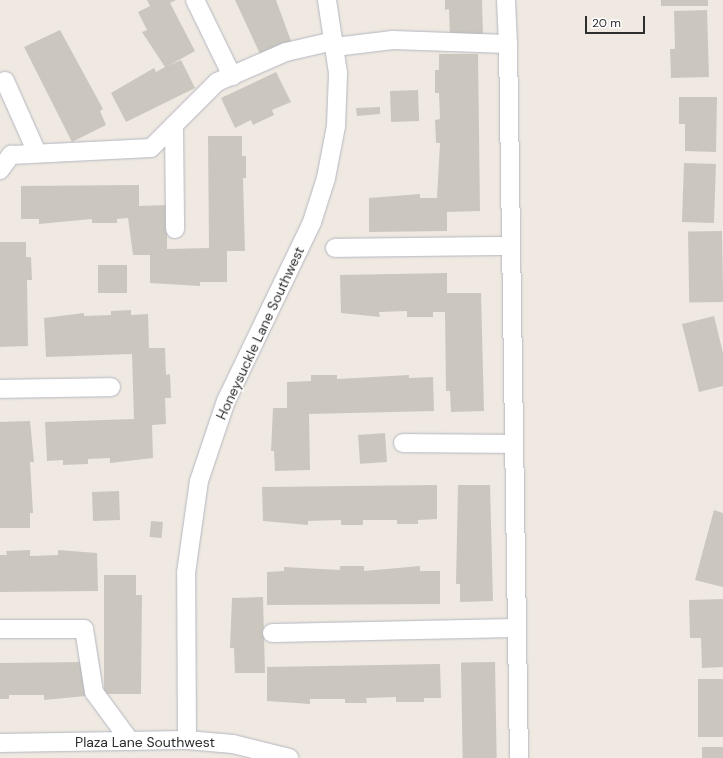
<!DOCTYPE html>
<style>
body{margin:0}
#map{position:relative;width:723px;height:758px;overflow:hidden;background:#efe9e1;font-family:"DM Sans",sans-serif}
div>[style]{position:absolute}
.building>*{inset:0;background:#cbc7bf;transform-origin:0 0}
.roads{filter:drop-shadow(0 0 1px #b4b7c1) drop-shadow(0 0 1px #b4b7c1)}
.street>*{height:18px;margin:-9px;padding:0 9px;transform-origin:9px;border-radius:9px;background:#fff}
span{translate:-50% -50%;white-space:nowrap;text-align:center;line-height:1.15;-webkit-text-stroke:3px #fff;paint-order:stroke}
.street-label{font-size:14px;color:#2e2e2e}
.scale{position:absolute;left:585px;top:16px;width:60px;height:18px;box-sizing:border-box;border:2px solid #2e2e2e;border-top:0;padding-left:5px;font-size:12px;line-height:14px;white-space:nowrap;color:#2e2e2e;-webkit-text-stroke:3px #fff;paint-order:stroke}
</style>
<div id="map">
<div class="building">
<i style="clip-path:polygon(147px 0,176px 0,170px 3px,195px 51px,168px 66px,181px 60px,195px 88px,126px 122px,111px 93px,154px 68px,156px 72px,165px 67px,142px 32px,147px 30px,138px 12px,150px 6px)"></i>
<i style="clip-path:polygon(235px 0,276px 0,291px 41px,261px 56px)"></i>
<i style="clip-path:polygon(445px 0,482px 0,483px 35px,450px 36px,449px 9px,445px 10px)"></i>
<i style="left:661px;top:0;width:47px;height:6px"></i>
<i style="clip-path:polygon(707px 10px,709px 77px,671px 78px,670px 49px,675px 49px,674px 11px)"></i>
<i style="clip-path:polygon(60px 30px,103px 109px,100px 111px,106px 125px,72px 142px,24px 47px)"></i>
<i style="clip-path:polygon(439px 54px,478px 54px,480px 211px,447px 212px,447px 231px,369px 232px,369px 198px,420px 194px,420px 198px,437px 198px,440px 143px,436px 143px,435px 120px,440px 119px,439px 93px,435px 93px,435px 70px,439px 70px)"></i>
<i style="clip-path:polygon(276px 72px,291px 102px,272px 110px,274px 115px,253px 125px,251px 120px,235px 128px,221px 98px)"></i>
<i style="left:418px;top:90px;width:31px;height:28px;rotate:88deg"></i>
<i style="clip-path:polygon(679px 97px,717px 97px,716px 152px,685px 151px,685px 124px,679px 124px)"></i>
<i style="clip-path:polygon(380px 107px,380px 114px,357px 116px,356px 108px)"></i>
<i style="clip-path:polygon(208px 136px,242px 136px,242px 156px,246px 156px,246px 178px,243px 178px,245px 251px,227px 251px,227px 282px,200px 282px,200px 286px,150px 283px,150px 255px,133px 255px,128px 218px,117px 219px,117px 223px,92px 223px,92px 219px,39px 224px,39px 219px,21px 219px,21px 186px,139px 185px,139px 206px,167px 205px,167px 249px,209px 248px)"></i>
<i style="left:684px;top:163px;width:32px;height:59px;rotate:2deg"></i>
<i style="left:722px;top:231px;width:71px;height:34px;rotate:89deg"></i>
<i style="clip-path:polygon(0 242px,26px 242px,26px 257px,31px 257px,32px 280px,27px 280px,28px 346px,0 347px)"></i>
<i style="left:127px;top:265px;width:28px;height:29px;rotate:90deg"></i>
<i style="clip-path:polygon(447px 273px,447px 293px,481px 293px,484px 411px,451px 412px,450px 391px,446px 391px,445px 312px,433px 312px,433px 317px,407px 317px,407px 311px,379px 312px,380px 317px,341px 313px,340px 275px)"></i>
<i style="clip-path:polygon(131px 310px,131px 315px,148px 314px,149px 348px,165px 348px,166px 375px,170px 374px,171px 398px,165px 398px,166px 424px,152px 425px,153px 458px,110px 463px,110px 458px,88px 459px,88px 464px,63px 465px,63px 460px,47px 461px,45px 422px,134px 419px,132px 354px,46px 357px,44px 318px,84px 313px,84px 316px,111px 315px,111px 311px)"></i>
<i style="clip-path:polygon(714px 316px,723px 353px,723px 386px,699px 392px,682px 324px)"></i>
<i style="clip-path:polygon(311px 375px,337px 375px,337px 379px,409px 375px,409px 378px,433px 377px,434px 411px,309px 414px,310px 470px,275px 471px,274px 451px,271px 451px,273px 408px,287px 408px,287px 382px,311px 381px)"></i>
<i style="clip-path:polygon(30px 421px,34px 462px,30px 462px,33px 513px,30px 513px,30px 528px,0 528px,0 422px)"></i>
<i style="left:385px;top:433px;width:29px;height:27px;rotate:86deg"></i>
<i style="clip-path:polygon(437px 485px,437px 519px,418px 520px,418px 524px,397px 524px,397px 520px,363px 520px,363px 525px,341px 525px,341px 520px,308px 521px,308px 525px,263px 521px,262px 487px)"></i>
<i style="clip-path:polygon(458px 485px,490px 485px,493px 601px,460px 602px,460px 584px,456px 584px)"></i>
<i style="left:119px;top:491px;width:29px;height:27px;rotate:88deg"></i>
<i style="clip-path:polygon(714px 510px,723px 513px,723px 587px,695px 580px)"></i>
<i style="left:151px;top:521px;width:12px;height:16px;rotate:5deg"></i>
<i style="clip-path:polygon(30px 550px,30px 556px,58px 555px,58px 550px,97px 553px,98px 591px,0 592px,0 555px,7px 555px,6px 551px)"></i>
<i style="clip-path:polygon(340px 566px,364px 566px,364px 571px,420px 566px,420px 571px,440px 571px,440px 604px,267px 605px,267px 572px,284px 571px,284px 567px,340px 570px)"></i>
<i style="clip-path:polygon(104px 575px,136px 575px,136px 595px,142px 595px,141px 694px,104px 694px)"></i>
<i style="clip-path:polygon(263px 597px,265px 673px,235px 673px,234px 648px,230px 648px,232px 598px)"></i>
<i style="clip-path:polygon(723px 599px,723px 667px,702px 668px,701px 638px,690px 638px,689px 600px)"></i>
<i style="clip-path:polygon(86px 662px,86px 696px,44px 700px,44px 695px,9px 695px,9px 699px,0 699px,0 663px)"></i>
<i style="left:495px;top:662px;width:96px;height:34px;rotate:89deg"></i>
<i style="clip-path:polygon(440px 664px,441px 698px,424px 698px,424px 702px,396px 702px,396px 697px,366px 698px,367px 703px,345px 703px,345px 699px,310px 699px,310px 704px,267px 701px,267px 667px)"></i>
<i style="left:698px;top:679px;width:25px;height:58px"></i>
<i style="left:723px;top:747px;width:11px;height:21px;rotate:90deg"></i>
</div>
<div class="roads">
<div class="street">
<i style="left:195px;top:0;width:85px;rotate:64deg"></i>
<i style="left:508px;top:44px;width:714px;rotate:89.12deg"></i>
<i style="left:335px;top:47px;width:58px;rotate:-6.9deg"></i>
<i style="left:393px;top:40px;width:115px;rotate:2deg"></i>
<i style="left:508px;top:44px;width:44px;rotate:-92.6deg"></i>
<i style="left:5px;top:81px;width:79px;rotate:66deg"></i>
<i style="left:174px;top:125px;width:104px;rotate:89.4deg"></i>
<i style="left:0;top:170px;width:19px;rotate:-54deg"></i>
<i style="left:11px;top:155px;width:140px;rotate:-2.9deg"></i>
<i style="left:151px;top:148px;width:93px;rotate:-45deg"></i>
<i style="left:217px;top:82px;width:75px;rotate:-23.5deg"></i>
<i style="left:286px;top:52px;width:49px;rotate:-12.9deg"></i>
<i style="left:335px;top:248px;width:176px;rotate:-0.7deg"></i>
<i style="left:0;top:389px;width:111px;rotate:-1deg"></i>
<i style="left:403px;top:443px;width:111px;rotate:0.5deg"></i>
<i style="left:0;top:629px;width:84px"></i>
<i style="left:84px;top:629px;width:64px;rotate:81deg"></i>
<i style="left:94px;top:692px;width:61px;rotate:53.7deg"></i>
<i style="left:272px;top:633px;width:245px;rotate:-1.2deg"></i>
<i style="left:187px;top:740px;width:167px;rotate:-90.3deg"></i>
<i style="left:186px;top:573px;width:93px;rotate:-82deg"></i>
<i style="left:199px;top:481px;width:84px;rotate:-71.4deg"></i>
<i style="left:226px;top:401px;width:199px;rotate:-64.3deg"></i>
<i style="left:312px;top:222px;width:46px;rotate:-72.3deg"></i>
<i style="left:326px;top:178px;width:53px;rotate:-79.1deg"></i>
<i style="left:336px;top:126px;width:53px;rotate:-87.8deg"></i>
<i style="left:338px;top:73px;width:74px;rotate:-98.6deg"></i>
<i style="left:0;top:743px;width:187px;rotate:-0.9deg"></i>
<i style="left:187px;top:740px;width:46px;rotate:5deg"></i>
<i style="left:233px;top:744px;width:58px;rotate:14deg"></i>
</div>
</div>
<div class="street-label">
<span style="left:260px;top:333px;rotate:-65deg">Honeysuckle Lane Southwest</span>
<span style="left:145px;top:742px">Plaza Lane Southwest</span>
</div>
<div class="scale">20 m</div>
</div>
